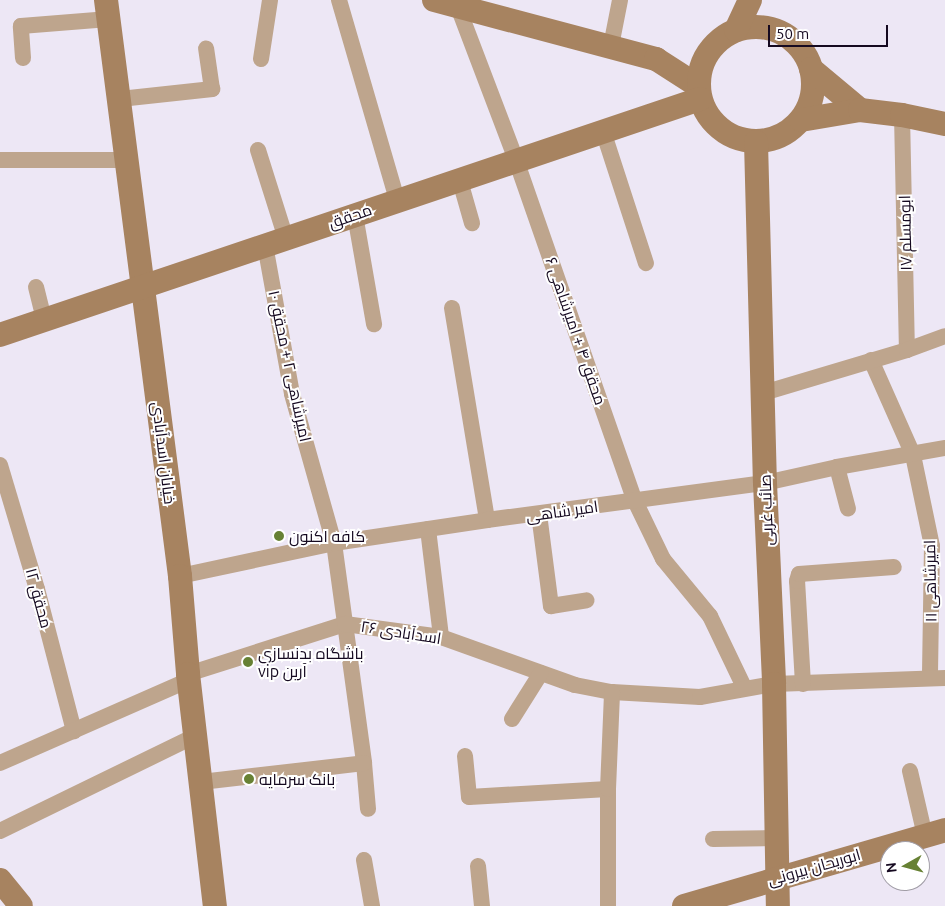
<!DOCTYPE html>
<meta charset="utf-8">
<style>
body{margin:0}
#map{position:relative;width:945px;height:906px;overflow:hidden;background:#ede7f5;font-family:Ubuntu,Cairo,sans-serif}
div>[style]{position:absolute}
.street>*{height:16px;margin:-8px;padding:0 8px;transform-origin:8px;border-radius:8px;background:#bea58d}
.secondary>*{height:24px;margin:-12px;padding:0 12px;transform-origin:12px;border-radius:12px;background:#a78360}
.secondary>.ring{margin:-12px;padding:0;box-sizing:content-box;background:none;border:24px solid #a78360;border-radius:50%}
.dots>*{width:14px;height:14px;translate:-50% -50%;box-sizing:border-box;border:2px solid #fff;border-radius:50%}
span{translate:-50% -50%;white-space:nowrap;text-align:center;line-height:1.15;-webkit-text-stroke:4px #fff;paint-order:stroke}
.street-label{font-size:16px;color:#150920}
.poi-label{font-size:16px;color:#150920}
.left{translate:0 -50%;text-align:left}
.north{position:absolute;left:880px;top:841px;width:50px;height:50px;box-sizing:border-box;background:#fff;border:1px solid #a19da6;border-radius:50%;rotate:263deg;font-size:14px;font-weight:700;line-height:20px;text-align:center;color:#150920}
.north::after{content:'';display:block;margin:auto;width:18px;height:22px;background:#678134;clip-path:polygon(50% 0,100% 100%,50% 72%,0 100%)}
.scale{position:absolute;left:768px;top:25px;width:120px;height:22px;box-sizing:border-box;border:2px solid #150920;border-top:0;padding-left:6px;font-size:15px;line-height:18px;white-space:nowrap;color:#150920;-webkit-text-stroke:4px #fff;paint-order:stroke}
</style>
<div id="map">
<div class="street">
<i style="left:339px;top:0;width:208px;rotate:73.8deg"></i>
<i style="left:459px;top:0;width:7px;rotate:98deg"></i>
<i style="left:458px;top:7px;width:164px;rotate:69.2deg"></i>
<i style="left:516px;top:160px;width:361px;rotate:70.8deg"></i>
<i style="left:635px;top:501px;width:64px;rotate:64.2deg"></i>
<i style="left:663px;top:559px;width:74px;rotate:50.5deg"></i>
<i style="left:710px;top:616px;width:79px;rotate:64.4deg"></i>
<i style="left:611px;top:46px;width:47px;rotate:-78.9deg"></i>
<i style="left:23px;top:58px;width:32px;rotate:-94deg"></i>
<i style="left:21px;top:26px;width:88px;rotate:-4.5deg"></i>
<i style="left:261px;top:59px;width:60px;rotate:-81.3deg"></i>
<i style="left:120px;top:99px;width:93px;rotate:-6.2deg"></i>
<i style="left:212px;top:89px;width:41px;rotate:-98.3deg"></i>
<i style="left:902px;top:115px;width:235px;rotate:88.8deg"></i>
<i style="left:603px;top:131px;width:139px;rotate:72deg"></i>
<i style="left:258px;top:150px;width:93px;rotate:72.5deg"></i>
<i style="left:0;top:160px;width:128px"></i>
<i style="left:460px;top:181px;width:44px;rotate:74.1deg"></i>
<i style="left:355px;top:215px;width:111px;rotate:80.1deg"></i>
<i style="left:265px;top:245px;width:151px;rotate:79.7deg"></i>
<i style="left:292px;top:394px;width:155px;rotate:74.3deg"></i>
<i style="left:334px;top:543px;width:222px;rotate:82.2deg"></i>
<i style="left:364px;top:763px;width:46px;rotate:85deg"></i>
<i style="left:36px;top:287px;width:34px;rotate:76deg"></i>
<i style="left:452px;top:308px;width:215px;rotate:80.6deg"></i>
<i style="left:871px;top:360px;width:104px;rotate:66.1deg"></i>
<i style="left:913px;top:455px;width:93px;rotate:78.2deg"></i>
<i style="left:932px;top:546px;width:132px;rotate:90.9deg"></i>
<i style="left:763px;top:393px;width:150px;rotate:-16.6deg"></i>
<i style="left:907px;top:350px;width:40px;rotate:-20.2deg"></i>
<i style="left:0;top:465px;width:129px;rotate:73.4deg"></i>
<i style="left:37px;top:589px;width:147px;rotate:75.4deg"></i>
<i style="left:837px;top:467px;width:43px;rotate:75.3deg"></i>
<i style="left:539px;top:514px;width:93px;rotate:82.6deg"></i>
<i style="left:551px;top:606px;width:36px;rotate:-9deg"></i>
<i style="left:428px;top:529px;width:109px;rotate:83.1deg"></i>
<i style="left:180px;top:576px;width:157px;rotate:-12.1deg"></i>
<i style="left:334px;top:543px;width:155px;rotate:-8.5deg"></i>
<i style="left:487px;top:520px;width:280px;rotate:-7.6deg"></i>
<i style="left:765px;top:483px;width:74px;rotate:-12.5deg"></i>
<i style="left:837px;top:467px;width:110px;rotate:-10deg"></i>
<i style="left:188px;top:674px;width:165px;rotate:-17.7deg"></i>
<i style="left:345px;top:624px;width:97px;rotate:7.7deg"></i>
<i style="left:441px;top:637px;width:142px;rotate:19.7deg"></i>
<i style="left:575px;top:685px;width:38px;rotate:11deg"></i>
<i style="left:612px;top:692px;width:88px;rotate:3.3deg"></i>
<i style="left:700px;top:697px;width:75px;rotate:-10deg"></i>
<i style="left:774px;top:684px;width:171px;rotate:-2deg"></i>
<i style="left:803px;top:684px;width:103px;rotate:-93.3deg"></i>
<i style="left:797px;top:581px;width:7px;rotate:-74deg"></i>
<i style="left:799px;top:574px;width:95px;rotate:-4.2deg"></i>
<i style="left:512px;top:719px;width:54px;rotate:-57.8deg"></i>
<i style="left:465px;top:756px;width:41px;rotate:84.4deg"></i>
<i style="left:469px;top:797px;width:139px;rotate:-3.3deg"></i>
<i style="left:0;top:763px;width:206px;rotate:-23.7deg"></i>
<i style="left:910px;top:771px;width:67px;rotate:77deg"></i>
<i style="left:201px;top:782px;width:164px;rotate:-6.6deg"></i>
<i style="left:0;top:831px;width:217px;rotate:-26deg"></i>
<i style="left:713px;top:839px;width:63px;rotate:-0.9deg"></i>
<i style="left:364px;top:860px;width:47px;rotate:80.1deg"></i>
<i style="left:478px;top:866px;width:40px;rotate:84.3deg"></i>
<i style="left:608px;top:906px;width:117px;rotate:-90deg"></i>
<i style="left:608px;top:789px;width:97px;rotate:-87.6deg"></i>
</div>
<div class="secondary">
<i style="left:106px;top:0;width:581px;rotate:82.68deg"></i>
<i style="left:180px;top:576px;width:98px;rotate:85.3deg"></i>
<i style="left:188px;top:674px;width:234px;rotate:83.4deg"></i>
<i style="left:434px;top:0;width:230px;rotate:14.9deg"></i>
<i style="left:656px;top:59px;width:50px;rotate:32.7deg"></i>
<i class="ring" style="left:699px;top:27px;width:90px;height:90px"></i>
<i style="left:736px;top:30px;width:33px;rotate:-65deg"></i>
<i style="left:811px;top:69px;width:64px;rotate:39.9deg"></i>
<i style="left:801px;top:120px;width:60px;rotate:-9.6deg"></i>
<i style="left:860px;top:110px;width:42px;rotate:6.8deg"></i>
<i style="left:902px;top:115px;width:44px;rotate:11.8deg"></i>
<i style="left:756px;top:142px;width:341px;rotate:88.5deg"></i>
<i style="left:765px;top:483px;width:201px;rotate:87.4deg"></i>
<i style="left:774px;top:684px;width:222px;rotate:89deg"></i>
<i style="left:0;top:335px;width:739px;rotate:-18.63deg"></i>
<i style="left:0;top:880px;width:33px;rotate:51deg"></i>
<i style="left:684px;top:906px;width:272px;rotate:-16.2deg"></i>
</div>
<div class="dots">
<i style="left:279px;top:536px;background:#678134"></i>
<i style="left:248px;top:662px;background:#678134"></i>
<i style="left:249px;top:779px;background:#678134"></i>
</div>
<div class="street-label">
<span style="left:350px;top:216px;rotate:-19deg">محقق</span>
<span style="left:905px;top:233px;rotate:-91deg">ابومسلم ۱۷</span>
<span style="left:576px;top:331px;rotate:71deg">محقق ۴ + امیرشاهی ۶</span>
<span style="left:290px;top:366px;rotate:78deg">امیرشاهی ۲ + محقق ۱۰</span>
<span style="left:164px;top:453px;rotate:83deg">خیابان اسدآبادی</span>
<span style="left:766px;top:510px;rotate:-92deg">صائب غربی</span>
<span style="left:562px;top:511px;rotate:-8deg">امیر شاهی</span>
<span style="left:930px;top:581px;rotate:-91deg">امیرشاهی ۱۱</span>
<span style="left:39px;top:598px;rotate:75deg">محقق ۱۲</span>
<span style="left:401px;top:632px;rotate:9deg">اسدآبادی ۲۶</span>
<span style="left:814px;top:867px;rotate:-16deg">ابوریحان بیرونی</span>
</div>
<div class="poi-label">
<span class="left" style="left:289px;top:536px">کافه اکنون</span>
<span class="left" style="left:258px;top:662px">باشگاه بدنسازی<br>vip آرین</span>
<span class="left" style="left:259px;top:779px">بانک سرمایه</span>
</div>
<div class="north">N</div>
<div class="scale">50 m</div>
</div>
